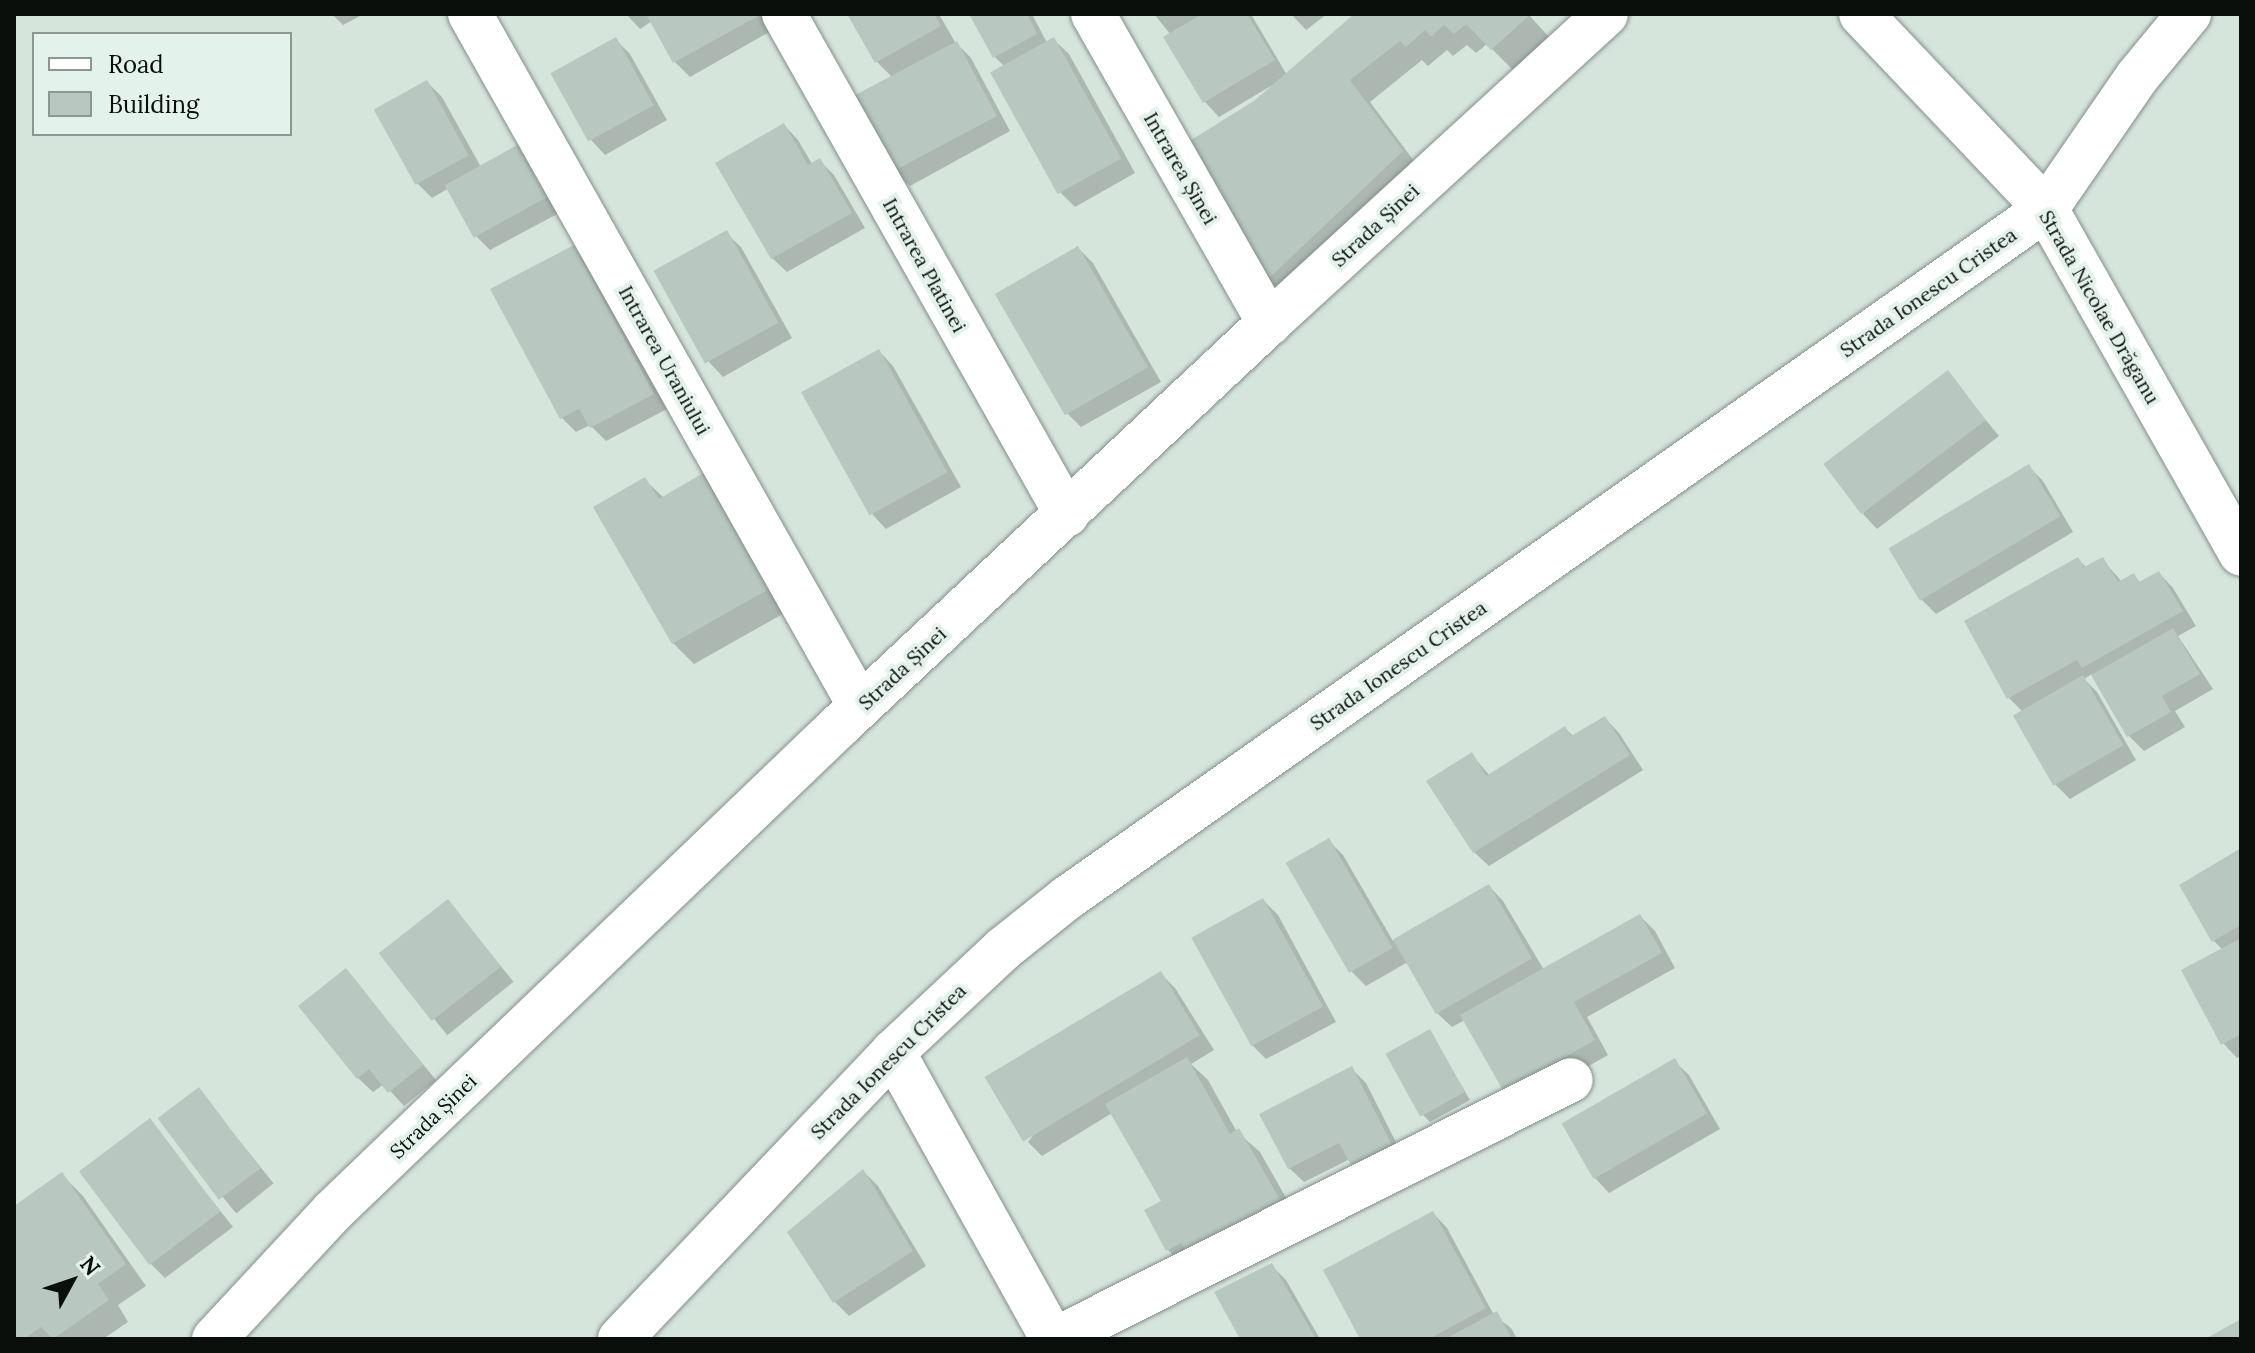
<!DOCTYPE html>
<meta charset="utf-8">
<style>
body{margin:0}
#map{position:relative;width:2255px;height:1353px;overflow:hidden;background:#d6e5dc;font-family:Lora,serif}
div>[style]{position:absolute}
.shadow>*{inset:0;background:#0003;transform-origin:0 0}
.building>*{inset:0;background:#b8c7bf;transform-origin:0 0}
.roads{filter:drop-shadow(0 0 2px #829089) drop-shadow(0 0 2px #829089)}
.minor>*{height:44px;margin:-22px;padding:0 22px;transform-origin:22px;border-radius:22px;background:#fff}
span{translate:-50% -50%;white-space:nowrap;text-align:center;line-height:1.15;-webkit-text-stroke:8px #e3f2ea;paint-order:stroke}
.street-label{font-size:20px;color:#0a0f0c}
.frame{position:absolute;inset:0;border:16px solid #0a0f0c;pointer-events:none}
.legend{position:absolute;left:32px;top:32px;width:260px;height:104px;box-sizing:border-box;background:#e3f2ea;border:2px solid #8c9791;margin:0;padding:10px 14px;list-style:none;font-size:24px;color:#0a0f0c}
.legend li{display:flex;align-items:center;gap:16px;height:40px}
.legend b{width:40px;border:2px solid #8c9791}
.north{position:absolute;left:32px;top:1241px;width:80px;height:80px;-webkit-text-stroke:6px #e3f2ea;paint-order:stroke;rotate:50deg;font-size:22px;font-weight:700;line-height:32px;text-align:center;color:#0a0f0c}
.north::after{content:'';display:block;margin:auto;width:28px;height:36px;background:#0a0f0c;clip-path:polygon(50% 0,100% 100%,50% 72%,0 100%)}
</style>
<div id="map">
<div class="shadow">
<i style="clip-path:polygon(332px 14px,364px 14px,343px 25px)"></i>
<i style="clip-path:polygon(626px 14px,764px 14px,773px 30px,690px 77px,675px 62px,652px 21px,640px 29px)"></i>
<i style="clip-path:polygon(850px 14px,939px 14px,955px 42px,971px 58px,1010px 131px,910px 186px,895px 171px,893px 78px,877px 62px)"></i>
<i style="clip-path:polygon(971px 14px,1032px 14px,1047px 43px,1054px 40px,1069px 54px,1135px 173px,1075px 207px,1060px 192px,1005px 67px,994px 56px)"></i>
<i style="clip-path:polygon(1154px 14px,1251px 14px,1288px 77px,1357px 14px,1528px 14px,1549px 37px,1513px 70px,1487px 44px,1476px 53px,1467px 45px,1453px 56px,1447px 50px,1428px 66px,1422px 60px,1370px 102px,1423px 173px,1285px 303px,1264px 283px,1255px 103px,1279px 81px,1219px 117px,1205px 102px,1166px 38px,1171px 35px)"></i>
<i style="clip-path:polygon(1291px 14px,1327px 14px,1306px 30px)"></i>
<i style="clip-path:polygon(616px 40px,630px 54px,667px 120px,605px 155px,591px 140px,554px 74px)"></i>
<i style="clip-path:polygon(427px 82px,442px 97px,481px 167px,519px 146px,561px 212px,490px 250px,476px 236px,449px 188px,432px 198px,417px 183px)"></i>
<i style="clip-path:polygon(784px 125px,798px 140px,812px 164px,819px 160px,834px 175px,865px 228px,787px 272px,772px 258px)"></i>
<i style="clip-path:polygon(726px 233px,741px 247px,792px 338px,723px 377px,709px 362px,657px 272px)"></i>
<i style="clip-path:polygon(573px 247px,588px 262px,667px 409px,606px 441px,590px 425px,576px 432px,562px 418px)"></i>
<i style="clip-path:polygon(1078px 248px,1093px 263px,1161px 382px,1081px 427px,1067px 413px)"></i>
<i style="clip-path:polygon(879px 351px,893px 366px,961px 487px,886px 529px,872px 514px,804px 393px)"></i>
<i style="clip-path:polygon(1947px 373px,1999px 436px,1877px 529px,1863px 514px)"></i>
<i style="clip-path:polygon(2028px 466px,2043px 481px,2073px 532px,1936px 614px,1921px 599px)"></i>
<i style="clip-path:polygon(702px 476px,723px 497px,788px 611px,694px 664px,673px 643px,645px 480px,664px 498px)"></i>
<i style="clip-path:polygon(2078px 559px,2087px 568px,2103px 560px,2122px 582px,2133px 576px,2141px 583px,2159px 573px,2173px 588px,2196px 626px,2178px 636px,2213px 689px,2175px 711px,2185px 727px,2144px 751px,2129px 736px,2094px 677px,2092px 674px,2084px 679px,2097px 692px,2136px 760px,2070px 799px,2055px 784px,2016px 716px,2023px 712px,2009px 698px)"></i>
<i style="clip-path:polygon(1605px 718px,1619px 733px,1643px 770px,1489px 866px,1474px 852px,1472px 755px,1490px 776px,1565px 728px,1574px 737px)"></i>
<i style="clip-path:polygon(1329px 841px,1343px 855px,1393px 941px,1489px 886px,1503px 901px,1544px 970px,1640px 916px,1655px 931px,1675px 968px,1587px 1017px,1608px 1055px,1520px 1105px,1465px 1020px,1452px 1027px,1437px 1013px,1408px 962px,1366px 986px,1351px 971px)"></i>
<i style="clip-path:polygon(2241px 851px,2241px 1056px,2237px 1058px,2223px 1043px,2223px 950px,2214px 941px)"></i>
<i style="clip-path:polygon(1263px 900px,1278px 915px,1336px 1022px,1266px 1059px,1251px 1044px)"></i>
<i style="left:448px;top:901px;width:104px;height:85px;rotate:51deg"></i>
<i style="clip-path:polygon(346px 971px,436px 1080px,404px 1106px,384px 1084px,373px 1092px,358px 1078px)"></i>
<i style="clip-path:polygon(1160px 973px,1175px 988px,1214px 1050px,1191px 1064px,1208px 1080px,1237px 1132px,1260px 1152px,1306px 1233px,1216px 1284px,1198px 1266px,1189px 1271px,1168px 1250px,1146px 1211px,1163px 1201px,1112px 1113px,1042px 1156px,1028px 1142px)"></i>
<i style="clip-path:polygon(1430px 1032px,1470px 1100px,1430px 1122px,1423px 1115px)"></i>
<i style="clip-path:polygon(1674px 1061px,1689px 1075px,1720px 1129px,1609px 1193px,1595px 1178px,1564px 1124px)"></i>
<i style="clip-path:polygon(1352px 1069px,1366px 1083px,1405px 1160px,1367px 1178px,1350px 1159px,1304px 1182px,1289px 1168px)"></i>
<i style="left:198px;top:1090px;width:120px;height:48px;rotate:51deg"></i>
<i style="clip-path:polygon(149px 1121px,233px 1227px,165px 1278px,150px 1263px)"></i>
<i style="clip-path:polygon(863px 1171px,878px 1186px,926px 1266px,849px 1316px,835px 1302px)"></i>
<i style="clip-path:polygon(62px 1175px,83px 1196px,146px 1286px,118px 1305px,128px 1322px,103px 1339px,14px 1339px,14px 1209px)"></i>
<i style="clip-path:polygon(1433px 1213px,1447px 1228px,1494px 1315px,1511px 1328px,1517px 1339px,1362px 1339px)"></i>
<i style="clip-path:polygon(1271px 1265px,1286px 1280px,1320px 1339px,1242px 1339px,1217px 1293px)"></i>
</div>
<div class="building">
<i style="clip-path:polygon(652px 14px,762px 14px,673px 63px,647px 16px)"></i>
<i style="clip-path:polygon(847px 14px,934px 14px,941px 26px,875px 63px)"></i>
<i style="clip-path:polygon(969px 14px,1027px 14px,1037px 34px,993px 58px)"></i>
<i style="clip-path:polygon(1202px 14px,1247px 14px,1275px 60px,1203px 103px,1163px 37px)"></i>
<i style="clip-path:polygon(1354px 14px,1531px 14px,1491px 50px,1466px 24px,1454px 34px,1444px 25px,1431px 37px,1425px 30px,1406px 47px,1400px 41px,1350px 80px,1403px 151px,1263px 284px,1183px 145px,1254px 101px)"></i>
<i style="left:616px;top:37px;width:78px;height:75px;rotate:61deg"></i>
<i style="left:1054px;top:37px;width:139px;height:73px;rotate:61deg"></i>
<i style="left:957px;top:41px;width:85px;height:119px;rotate:62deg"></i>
<i style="left:427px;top:80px;width:86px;height:61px;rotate:61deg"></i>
<i style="clip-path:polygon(784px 123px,808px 165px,820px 158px,852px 213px,771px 259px,715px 163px)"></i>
<i style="left:519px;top:144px;width:60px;height:85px;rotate:61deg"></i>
<i style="left:727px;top:230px;width:106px;height:84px;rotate:61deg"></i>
<i style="clip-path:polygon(574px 245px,654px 394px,590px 428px,579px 409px,560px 419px,490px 289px)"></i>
<i style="left:1078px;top:246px;width:140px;height:96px;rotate:60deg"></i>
<i style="left:879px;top:349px;width:141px;height:89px;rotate:61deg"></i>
<i style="left:1948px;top:370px;width:63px;height:156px;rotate:53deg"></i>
<i style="left:2029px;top:464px;width:61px;height:164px;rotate:59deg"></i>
<i style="clip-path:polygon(703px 473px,769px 589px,672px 644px,593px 507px,645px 477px,659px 499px)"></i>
<i style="clip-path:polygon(2078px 557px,2084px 567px,2103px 557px,2118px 582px,2134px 573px,2139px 582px,2159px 571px,2183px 611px,2082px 668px,2077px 660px,2007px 699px,1964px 621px)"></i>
<i style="clip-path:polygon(2173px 628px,2200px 674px,2162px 696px,2171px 712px,2127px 737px,2091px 675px)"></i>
<i style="left:2083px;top:675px;width:81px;height:81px;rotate:60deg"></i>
<i style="clip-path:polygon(1605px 716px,1630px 755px,1473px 853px,1426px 781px,1472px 752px,1486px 776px,1565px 726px,1571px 736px)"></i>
<i style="left:1329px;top:838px;width:127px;height:50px;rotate:60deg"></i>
<i style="clip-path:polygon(2241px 848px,2241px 925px,2212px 942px,2179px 885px)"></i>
<i style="left:1489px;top:884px;width:86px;height:111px;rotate:60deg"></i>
<i style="left:1263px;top:898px;width:124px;height:82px;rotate:61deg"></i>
<i style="left:448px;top:899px;width:86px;height:88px;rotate:52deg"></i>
<i style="clip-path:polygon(1640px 914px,1662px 953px,1574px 1002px,1595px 1040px,1504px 1092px,1460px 1015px)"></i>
<i style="clip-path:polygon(2241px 938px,2241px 1034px,2221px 1045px,2181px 970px)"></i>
<i style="clip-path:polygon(346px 968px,423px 1065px,388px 1093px,369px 1069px,357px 1079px,298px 1006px)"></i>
<i style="left:1161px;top:971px;width:75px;height:206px;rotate:59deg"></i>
<i style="left:1430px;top:1029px;width:72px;height:51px;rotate:61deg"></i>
<i style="clip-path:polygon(1187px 1057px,1230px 1134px,1239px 1128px,1287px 1212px,1193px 1264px,1181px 1243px,1166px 1251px,1144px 1210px,1161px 1201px,1105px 1104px)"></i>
<i style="left:1675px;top:1058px;width:64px;height:131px;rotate:60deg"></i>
<i style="clip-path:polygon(1352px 1066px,1392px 1145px,1351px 1165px,1339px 1143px,1288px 1169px,1259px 1114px)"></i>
<i style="left:199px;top:1087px;width:102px;height:52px;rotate:53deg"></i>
<i style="left:150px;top:1118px;width:117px;height:89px;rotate:53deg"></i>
<i style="clip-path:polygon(863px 1169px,913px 1251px,833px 1303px,787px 1232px)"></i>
<i style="clip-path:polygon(62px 1172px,126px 1264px,98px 1284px,109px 1300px,53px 1339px,41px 1327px,24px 1339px,14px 1339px,14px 1206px)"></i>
<i style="clip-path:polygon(1433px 1211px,1486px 1308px,1429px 1339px,1360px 1339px,1323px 1270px)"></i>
<i style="clip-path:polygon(1272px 1263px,1315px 1337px,1240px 1339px,1214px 1292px)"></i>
<i style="clip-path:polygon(1497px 1311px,1512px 1339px,1445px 1339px)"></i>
<i style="clip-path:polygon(2241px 1319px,2241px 1339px,2205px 1339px)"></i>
</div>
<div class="roads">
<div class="minor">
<i style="left:470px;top:14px;width:794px;rotate:60.6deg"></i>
<i style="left:784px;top:14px;width:575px;rotate:60.54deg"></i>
<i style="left:1093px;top:14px;width:356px;rotate:60.3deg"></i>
<i style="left:1861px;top:14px;width:269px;rotate:46.5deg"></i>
<i style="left:2046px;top:209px;width:396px;rotate:60.5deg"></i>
<i style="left:893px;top:1052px;width:329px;rotate:60.9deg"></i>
<i style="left:214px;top:1339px;width:173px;rotate:-47.1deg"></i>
<i style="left:332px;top:1212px;width:704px;rotate:-43.79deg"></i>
<i style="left:840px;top:725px;width:588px;rotate:-43.14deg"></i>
<i style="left:1269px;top:323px;width:457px;rotate:-42.5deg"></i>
<i style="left:620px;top:1339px;width:396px;rotate:-46.4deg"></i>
<i style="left:893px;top:1052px;width:151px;rotate:-43.1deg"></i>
<i style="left:1003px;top:949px;width:82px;rotate:-38.6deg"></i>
<i style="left:1067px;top:898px;width:1197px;rotate:-35.14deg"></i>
<i style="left:2046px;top:209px;width:160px;rotate:-55.4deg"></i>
<i style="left:2137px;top:77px;width:82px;rotate:-50.5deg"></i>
<i style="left:1056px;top:1339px;width:576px;rotate:-26.7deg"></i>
</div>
</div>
<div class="street-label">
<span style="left:1181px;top:168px;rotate:60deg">Intrarea Șinei</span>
<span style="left:1375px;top:225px;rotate:-43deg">Strada Șinei</span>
<span style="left:925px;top:265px;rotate:61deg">Intrarea Platinei</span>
<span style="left:1928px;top:292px;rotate:-35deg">Strada Ionescu Cristea</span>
<span style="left:2100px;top:307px;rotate:60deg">Strada Nicolae Drăganu</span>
<span style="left:665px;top:360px;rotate:61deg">Intrarea Uraniului</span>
<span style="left:1398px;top:665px;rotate:-35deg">Strada Ionescu Cristea</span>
<span style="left:902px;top:668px;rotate:-43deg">Strada Șinei</span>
<span style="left:888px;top:1061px;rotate:-45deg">Strada Ionescu Cristea</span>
<span style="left:433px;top:1116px;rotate:-44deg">Strada Șinei</span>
</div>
<div class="frame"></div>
<ul class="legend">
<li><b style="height:10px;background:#fff"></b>Road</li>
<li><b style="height:22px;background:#b8c7bf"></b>Building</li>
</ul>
<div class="north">N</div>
</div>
